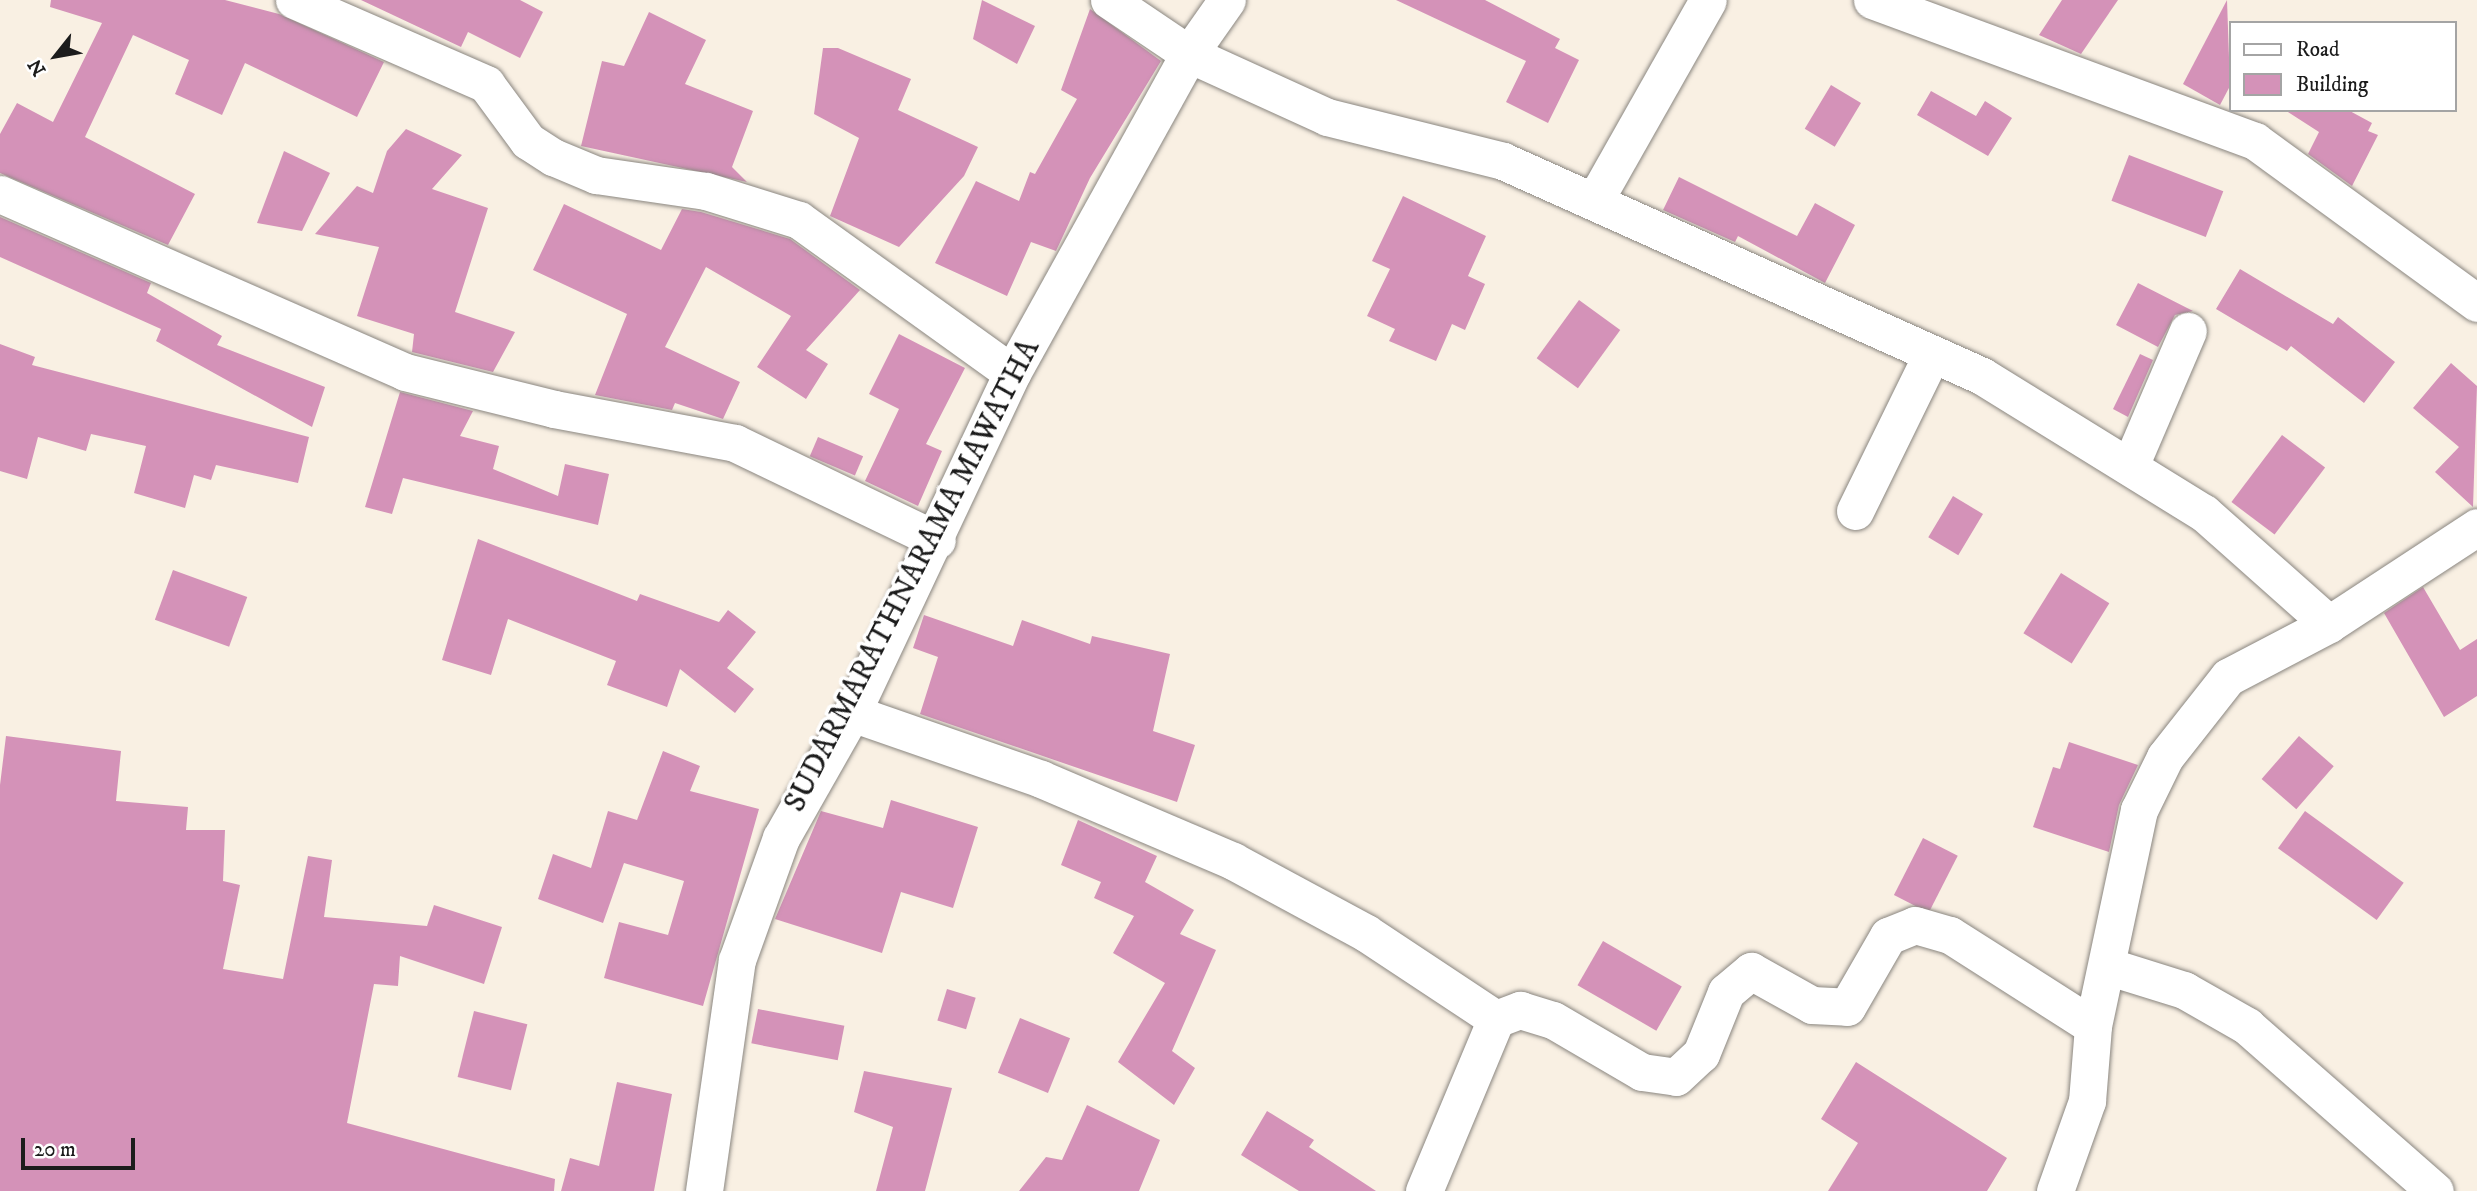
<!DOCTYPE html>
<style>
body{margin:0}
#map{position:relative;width:2477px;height:1191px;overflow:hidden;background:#f9f0e3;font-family:"IM FELL DW Pica",serif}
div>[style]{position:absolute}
.building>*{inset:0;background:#d492b8;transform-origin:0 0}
.roads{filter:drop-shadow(0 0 2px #8a8680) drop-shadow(0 0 2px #8a8680)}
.minor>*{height:37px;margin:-18.5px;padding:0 18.5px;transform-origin:18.5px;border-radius:18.5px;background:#fff}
span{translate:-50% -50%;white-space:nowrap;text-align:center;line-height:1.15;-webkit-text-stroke:7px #fff;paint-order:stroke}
.street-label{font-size:30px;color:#1c1c1c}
.legend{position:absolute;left:2229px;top:21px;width:228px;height:91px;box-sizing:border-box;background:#fff;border:2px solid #a4a4a4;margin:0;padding:9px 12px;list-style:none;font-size:21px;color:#1c1c1c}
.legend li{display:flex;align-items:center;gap:14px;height:35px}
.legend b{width:35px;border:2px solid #a4a4a4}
.north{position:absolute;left:21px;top:21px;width:70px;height:70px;-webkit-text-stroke:5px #fff;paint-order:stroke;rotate:239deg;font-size:19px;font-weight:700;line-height:28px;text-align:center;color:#1c1c1c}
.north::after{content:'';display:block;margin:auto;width:24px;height:32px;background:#1c1c1c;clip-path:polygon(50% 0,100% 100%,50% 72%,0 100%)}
.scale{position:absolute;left:21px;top:1138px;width:114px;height:32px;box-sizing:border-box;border:4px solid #1c1c1c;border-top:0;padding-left:9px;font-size:21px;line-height:24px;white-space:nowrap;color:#1c1c1c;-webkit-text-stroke:5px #fff;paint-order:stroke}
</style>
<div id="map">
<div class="building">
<i style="clip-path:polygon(51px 0,225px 0,279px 14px,384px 62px,357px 117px,245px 63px,222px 115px,175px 94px,189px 60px,133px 35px,85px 137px,195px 194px,168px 245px,0 173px,0 134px,17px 103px,53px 122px,102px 23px,50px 7px)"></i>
<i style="clip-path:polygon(361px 0,520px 0,543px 12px,520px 58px,468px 32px,461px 47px)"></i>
<i style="clip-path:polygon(982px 0,1035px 26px,1017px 64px,973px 39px)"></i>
<i style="clip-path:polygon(1396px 0,1485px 0,1560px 39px,1555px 48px,1579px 60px,1548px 123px,1506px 102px,1526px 61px)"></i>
<i style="clip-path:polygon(2062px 0,2118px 0,2081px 54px,2039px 35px)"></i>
<i style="clip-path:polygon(2227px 0,2230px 86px,2220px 105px,2183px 84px)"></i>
<i style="clip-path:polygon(1090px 9px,1161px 61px,1090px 178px,1056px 251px,1031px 242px,1007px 296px,935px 263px,976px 181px,1019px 201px,1030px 172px,1035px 174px,1077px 99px,1061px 90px)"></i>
<i style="clip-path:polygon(649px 12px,706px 40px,685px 84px,753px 111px,732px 167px,747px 182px,581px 146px,602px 61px,624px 66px)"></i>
<i style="clip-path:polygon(823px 48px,838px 48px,911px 79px,898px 110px,978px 147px,964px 176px,899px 247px,830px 216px,859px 138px,814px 114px)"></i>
<i style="left:1831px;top:85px;width:35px;height:51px;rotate:31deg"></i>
<i style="clip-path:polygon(1931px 91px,1976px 116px,1985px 101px,2012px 118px,1988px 156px,1917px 115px)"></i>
<i style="clip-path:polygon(2285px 110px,2348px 110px,2372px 123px,2368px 131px,2378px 135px,2352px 186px,2308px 154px,2319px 132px)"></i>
<i style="clip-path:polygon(406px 129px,462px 155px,432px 189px,488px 208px,455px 312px,515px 332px,493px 372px,412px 352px,414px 334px,357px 316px,379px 247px,315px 234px,357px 186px,373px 193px,387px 151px)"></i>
<i style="clip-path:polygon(284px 151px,330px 173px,302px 231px,257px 223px)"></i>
<i style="left:2129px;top:155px;width:101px;height:49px;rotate:21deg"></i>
<i style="clip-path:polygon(1679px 177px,1797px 236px,1815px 203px,1855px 225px,1825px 283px,1738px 236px,1735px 242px,1663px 210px)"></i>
<i style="clip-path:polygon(1403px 196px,1486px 236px,1468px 276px,1485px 284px,1465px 330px,1452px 324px,1436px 361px,1389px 341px,1395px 329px,1367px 316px,1390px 269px,1372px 261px)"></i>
<i style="clip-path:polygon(564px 204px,661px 250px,682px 209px,701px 212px,790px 239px,860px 290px,806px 350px,828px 364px,806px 399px,757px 367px,791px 316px,706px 267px,665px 347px,740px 382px,723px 419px,675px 403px,672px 410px,595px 395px,627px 314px,533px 270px)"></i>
<i style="clip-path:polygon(0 217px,151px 283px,147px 293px,222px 336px,217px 345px,325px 387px,312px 427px,156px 341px,161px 329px,0 257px)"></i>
<i style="clip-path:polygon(2240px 269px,2333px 324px,2338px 317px,2395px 362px,2364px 403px,2291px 346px,2287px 351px,2216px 309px)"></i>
<i style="clip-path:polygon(2138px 283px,2193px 311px,2175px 315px,2158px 347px,2116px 325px)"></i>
<i style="left:1579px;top:300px;width:51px;height:72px;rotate:36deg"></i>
<i style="clip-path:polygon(899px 334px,965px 368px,926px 444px,942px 451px,918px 506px,865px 481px,899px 409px,869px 394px)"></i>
<i style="clip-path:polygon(0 344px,35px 357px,32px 365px,309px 437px,298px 483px,216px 465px,211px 480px,194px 475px,185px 508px,134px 493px,146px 446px,91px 434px,86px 451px,38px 437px,27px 479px,0 471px)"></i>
<i style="clip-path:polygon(2140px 354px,2153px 360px,2128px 417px,2113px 409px)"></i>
<i style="clip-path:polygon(2451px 363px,2477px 386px,2473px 507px,2435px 472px,2459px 447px,2413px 408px)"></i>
<i style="clip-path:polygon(400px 392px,473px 411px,460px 436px,499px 446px,493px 469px,558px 496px,565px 464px,609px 474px,598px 525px,403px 478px,392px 514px,365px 507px)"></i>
<i style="left:2282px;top:435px;width:54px;height:84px;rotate:37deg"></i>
<i style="left:818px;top:437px;width:49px;height:21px;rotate:23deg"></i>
<i style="left:1953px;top:496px;width:35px;height:48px;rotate:31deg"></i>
<i style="clip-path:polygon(478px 539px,637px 601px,640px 594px,719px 622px,728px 610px,756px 632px,727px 668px,754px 689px,735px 713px,680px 669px,667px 707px,607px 685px,616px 661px,508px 619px,491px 675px,442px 660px)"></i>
<i style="left:173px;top:570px;width:79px;height:53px;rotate:20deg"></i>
<i style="left:2061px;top:573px;width:57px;height:71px;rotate:32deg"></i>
<i style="clip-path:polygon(2423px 587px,2460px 650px,2477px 639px,2477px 696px,2444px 717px,2384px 613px)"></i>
<i style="clip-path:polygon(924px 615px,1013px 646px,1022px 620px,1090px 644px,1092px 636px,1170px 654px,1153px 731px,1195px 745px,1177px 802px,920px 714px,938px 657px,913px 648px)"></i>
<i style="clip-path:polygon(6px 736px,121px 751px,116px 801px,188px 807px,186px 830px,225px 830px,223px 881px,240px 885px,223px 969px,283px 979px,308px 856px,332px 860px,324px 917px,427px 926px,434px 905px,502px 927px,484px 984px,400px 956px,398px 986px,374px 984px,347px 1123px,555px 1179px,554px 1191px,0 1191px,0 785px)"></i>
<i style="left:2299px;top:736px;width:46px;height:57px;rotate:41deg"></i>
<i style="clip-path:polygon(2069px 742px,2138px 765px,2119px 805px,2109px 852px,2033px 827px,2053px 767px,2060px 769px)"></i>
<i style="clip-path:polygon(663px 751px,700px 766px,690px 791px,759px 809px,703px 1006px,604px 978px,619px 922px,668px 935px,684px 881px,624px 863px,603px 923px,538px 899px,553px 854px,591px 868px,608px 811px,637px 820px)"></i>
<i style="clip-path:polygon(891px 800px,978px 827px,953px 908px,901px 892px,882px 953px,775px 919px,821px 811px,883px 828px)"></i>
<i style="left:2305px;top:811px;width:122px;height:46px;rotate:36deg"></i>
<i style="clip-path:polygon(1078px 820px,1157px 856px,1145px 882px,1194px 910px,1180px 934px,1216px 950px,1172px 1051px,1195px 1068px,1174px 1105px,1118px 1062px,1165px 983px,1113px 953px,1134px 916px,1094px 898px,1101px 882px,1061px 865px)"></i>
<i style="left:1923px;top:838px;width:39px;height:64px;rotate:27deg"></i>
<i style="left:1603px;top:941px;width:91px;height:51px;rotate:30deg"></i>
<i style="left:947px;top:989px;width:30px;height:33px;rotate:17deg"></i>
<i style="left:758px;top:1009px;width:88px;height:35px;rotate:11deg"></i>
<i style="left:474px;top:1011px;width:55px;height:68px;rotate:14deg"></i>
<i style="left:1020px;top:1018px;width:54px;height:59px;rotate:22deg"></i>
<i style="clip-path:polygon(1856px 1062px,2007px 1158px,1987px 1191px,1828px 1191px,1858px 1143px,1821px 1119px)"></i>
<i style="clip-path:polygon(864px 1071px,952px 1088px,925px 1191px,876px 1191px,893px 1127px,854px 1112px)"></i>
<i style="clip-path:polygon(617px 1082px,672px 1094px,654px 1191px,561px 1191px,570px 1158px,599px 1166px)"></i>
<i style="clip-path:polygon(1087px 1105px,1160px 1140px,1139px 1191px,1019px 1191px,1046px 1157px,1062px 1160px)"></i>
<i style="clip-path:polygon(1267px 1111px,1314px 1140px,1309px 1147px,1376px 1191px,1299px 1191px,1241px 1155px)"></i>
</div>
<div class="roads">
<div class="minor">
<i style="left:294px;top:0;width:210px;rotate:23.6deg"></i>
<i style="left:486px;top:84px;width:71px;rotate:53.6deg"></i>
<i style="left:528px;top:141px;width:30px;rotate:33deg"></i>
<i style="left:553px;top:157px;width:47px;rotate:22.7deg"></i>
<i style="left:596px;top:175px;width:111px;rotate:8.3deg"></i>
<i style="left:706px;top:191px;width:97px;rotate:17.3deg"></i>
<i style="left:799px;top:220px;width:262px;rotate:35.7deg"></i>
<i style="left:1109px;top:0;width:97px;rotate:34deg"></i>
<i style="left:1189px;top:54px;width:152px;rotate:24.5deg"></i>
<i style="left:1327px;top:117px;width:181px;rotate:14deg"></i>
<i style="left:1503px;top:161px;width:525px;rotate:24.17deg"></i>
<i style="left:1982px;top:376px;width:261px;rotate:31.7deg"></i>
<i style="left:2204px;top:513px;width:167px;rotate:41.6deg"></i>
<i style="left:1872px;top:0;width:408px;rotate:20.2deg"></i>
<i style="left:2255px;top:141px;width:275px;rotate:36.1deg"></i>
<i style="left:0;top:194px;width:442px;rotate:23.7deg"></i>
<i style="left:405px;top:372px;width:154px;rotate:13.9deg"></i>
<i style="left:554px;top:409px;width:184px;rotate:10.6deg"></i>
<i style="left:735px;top:443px;width:224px;rotate:25.7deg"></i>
<i style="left:1596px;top:198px;width:227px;rotate:-60.5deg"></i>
<i style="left:2130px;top:466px;width:147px;rotate:-66.8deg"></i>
<i style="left:1855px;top:511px;width:175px;rotate:-63.9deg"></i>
<i style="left:852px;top:713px;width:200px;rotate:19.2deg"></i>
<i style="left:1041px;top:779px;width:209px;rotate:23.1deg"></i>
<i style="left:1233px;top:861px;width:151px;rotate:28.4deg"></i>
<i style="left:1366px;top:933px;width:156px;rotate:33.5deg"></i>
<i style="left:2107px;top:966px;width:81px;rotate:17.3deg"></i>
<i style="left:2184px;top:990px;width:73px;rotate:29.7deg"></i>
<i style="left:2247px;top:1026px;width:250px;rotate:41.3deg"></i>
<i style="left:704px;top:1191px;width:233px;rotate:-81.9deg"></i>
<i style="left:737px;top:960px;width:130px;rotate:-70.2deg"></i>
<i style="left:781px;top:838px;width:144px;rotate:-60.4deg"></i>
<i style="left:852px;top:713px;width:376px;rotate:-64.8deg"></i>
<i style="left:1012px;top:373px;width:365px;rotate:-61deg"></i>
<i style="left:1189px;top:54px;width:66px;rotate:-54.9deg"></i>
<i style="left:1424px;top:1191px;width:186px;rotate:-67.3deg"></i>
<i style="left:1496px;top:1019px;width:26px;rotate:-21deg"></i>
<i style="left:1520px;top:1010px;width:34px;rotate:17deg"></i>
<i style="left:1553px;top:1020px;width:103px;rotate:30.3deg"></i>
<i style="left:1642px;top:1072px;width:34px;rotate:8deg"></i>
<i style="left:1676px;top:1077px;width:34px;rotate:-43deg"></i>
<i style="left:1701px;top:1054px;width:67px;rotate:-68deg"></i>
<i style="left:1726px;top:992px;width:33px;rotate:-40deg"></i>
<i style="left:1751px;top:971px;width:70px;rotate:29.1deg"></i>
<i style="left:1812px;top:1005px;width:35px;rotate:3deg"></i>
<i style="left:1847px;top:1007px;width:82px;rotate:-60deg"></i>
<i style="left:1888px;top:936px;width:29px;rotate:-22deg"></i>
<i style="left:1915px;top:925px;width:36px;rotate:16deg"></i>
<i style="left:1950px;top:935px;width:169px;rotate:32.5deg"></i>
<i style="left:2055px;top:1191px;width:96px;rotate:-70.4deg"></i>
<i style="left:2087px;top:1101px;width:75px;rotate:-85.4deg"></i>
<i style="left:2093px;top:1026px;width:221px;rotate:-78deg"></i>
<i style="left:2139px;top:810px;width:59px;rotate:-63.9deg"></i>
<i style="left:2165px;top:757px;width:102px;rotate:-51.8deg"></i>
<i style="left:2228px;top:677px;width:114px;rotate:-27.7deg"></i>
<i style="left:2329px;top:624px;width:177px;rotate:-33.2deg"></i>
</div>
</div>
<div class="street-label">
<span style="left:913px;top:576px;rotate:-63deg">SUDARMARATHNARAMA MAWATHA</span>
</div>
<ul class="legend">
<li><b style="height:9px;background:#fff"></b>Road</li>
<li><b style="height:19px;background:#d492b8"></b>Building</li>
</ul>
<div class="north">N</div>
<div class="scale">20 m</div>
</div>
